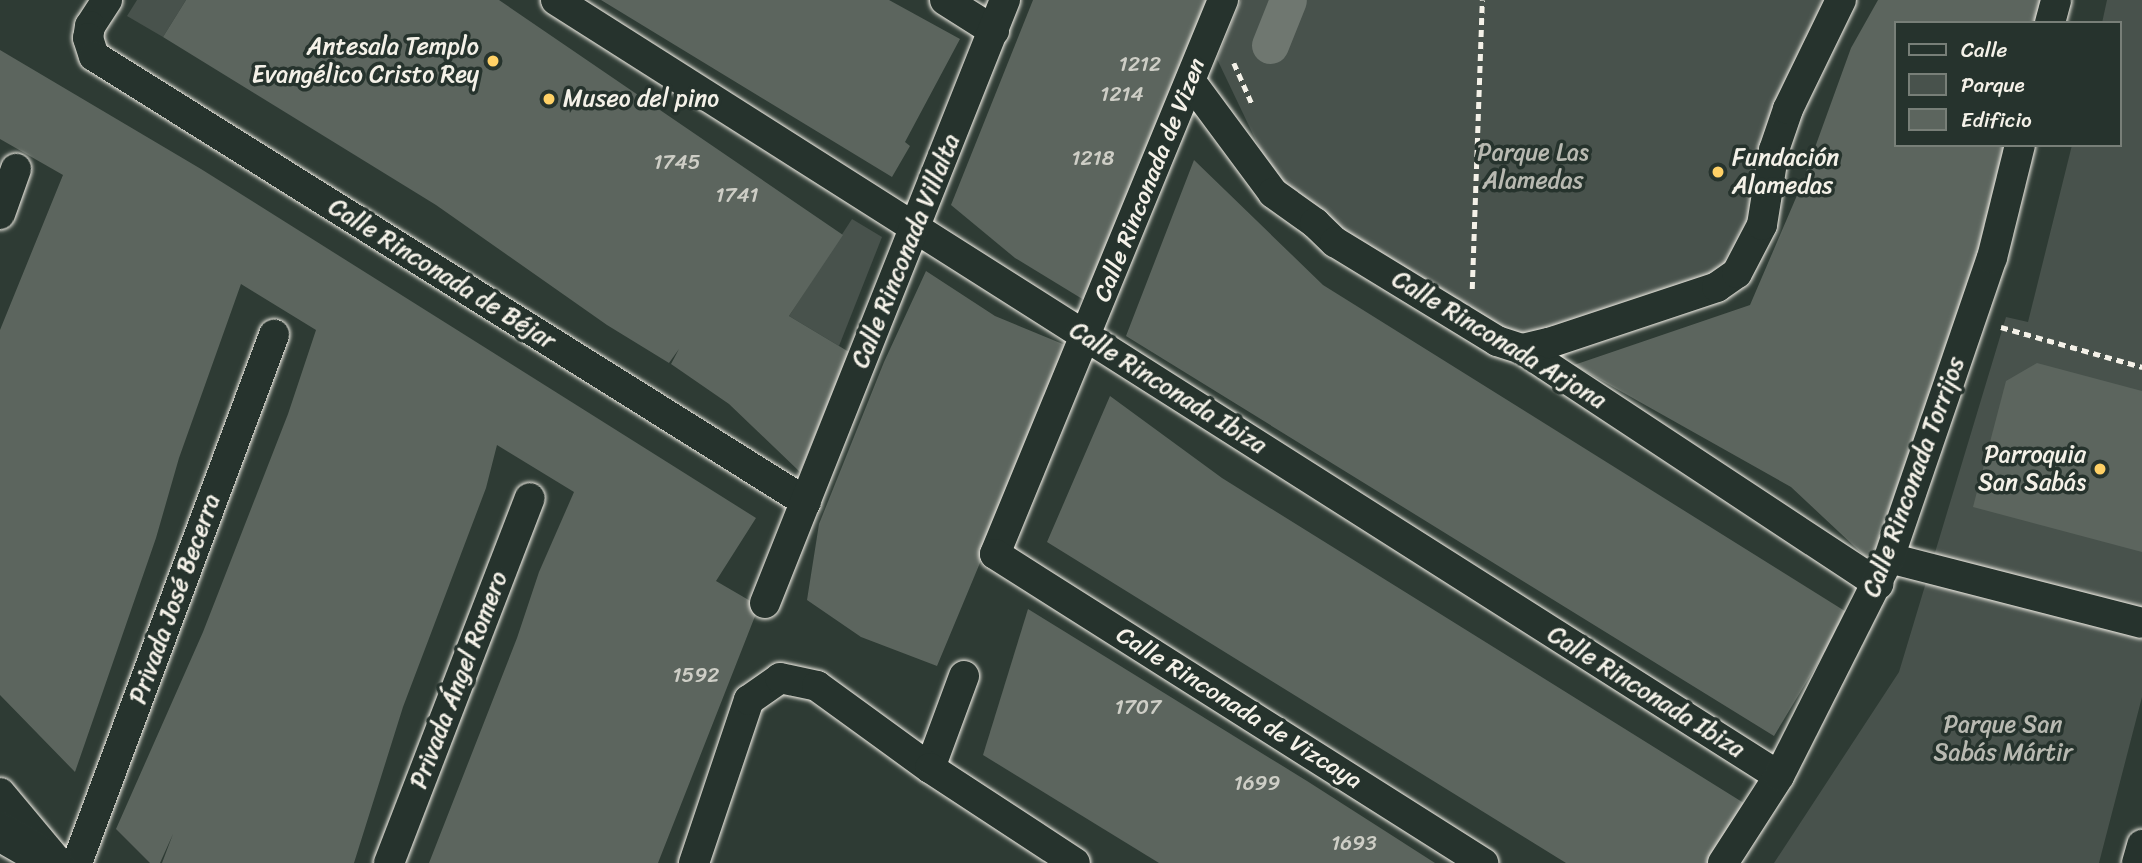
<!DOCTYPE html>
<meta charset="utf-8">
<style>
body{margin:0}
#map{position:relative;width:2142px;height:863px;overflow:hidden;background:#2e3b34;font-family:Sriracha,sans-serif}
div>[style]{position:absolute}
.green>*{inset:0;background:#48524c}
.canal>*{height:37px;margin:-18.5px;padding:0 18.5px;transform-origin:18.5px;border-radius:18.5px;background:#6f7770}
.building>*{inset:0;background:#5c655e}
.path>*{height:4.5px;margin-top:-2.25px;transform-origin:0;background:repeating-linear-gradient(90deg,#f4f1e8 0 7px,transparent 0 12px)}
.roads{filter:drop-shadow(0 0 2px #f4f1e8) drop-shadow(0 0 2px #f4f1e8)}
.minor>*{height:30px;margin:-15px;padding:0 15px;transform-origin:15px;border-radius:15px;background:#26332d}
.secondary>*{height:38px;margin:-19px;padding:0 19px;transform-origin:19px;border-radius:19px;background:#26332d}
.dots>*{width:19px;height:19px;translate:-50% -50%;box-sizing:border-box;border:4px solid #26332d;border-radius:50%}
span{translate:-50% -50%;white-space:nowrap;text-align:center;line-height:1.15;-webkit-text-stroke:7px #26332d;paint-order:stroke}
.number-label{font-size:21px;color:#cecec6}
.number-label span{-webkit-text-stroke-width:0}
.poi-label{font-size:24px;color:#f4f1e8}
.right{translate:-100% -50%;text-align:right}
.left{translate:0 -50%;text-align:left}
.park-label{font-size:24px;color:#b8b9b1}
.street-label{font-size:24px;color:#f4f1e8}
.legend{position:absolute;left:1894px;top:21px;width:228px;height:126px;box-sizing:border-box;background:#26332d;border:2px solid #787f78;margin:0;padding:9px 12px;list-style:none;font-size:21px;color:#f4f1e8}
.legend li{display:flex;align-items:center;gap:14px;height:35px}
.legend b{width:35px;border:2px solid #787f78}
</style>
<div id="map">
<div class="green">
<i style="clip-path:polygon(137px 0,186px 0,163px 37px,127px 16px)"></i>
<i style="clip-path:polygon(1241px 0,1832px 0,1741px 257px,1707px 283px,1610px 317px,1497px 339px,1283px 187px,1261px 151px,1217px 59px)"></i>
<i style="clip-path:polygon(2107px 0,2142px 0,2142px 697px,2099px 863px,1774px 863px,1899px 672px,2006px 317px,2028px 322px,2072px 145px,2119px 145px,2119px 23px,2102px 23px)"></i>
<i style="clip-path:polygon(852px 219px,882px 237px,839px 346px,789px 316px)"></i>
</div>
<div class="canal">
<i style="left:1270px;top:45px;width:48px;rotate:-68.2deg"></i>
</div>
<div class="building">
<i style="clip-path:polygon(186px 0,499px 0,843px 235px,789px 316px,849px 352px,800px 472px,729px 404px,671px 364px,679px 349px,669px 363px,607px 325px,436px 205px,163px 37px)"></i>
<i style="clip-path:polygon(601px 0,889px 0,960px 39px,905px 142px,910px 146px,892px 177px)"></i>
<i style="clip-path:polygon(1033px 0,1210px 0,1084px 300px,1015px 258px,951px 205px)"></i>
<i style="clip-path:polygon(1878px 0,2048px 0,2042px 23px,1895px 23px,1895px 145px,2009px 145px,1979px 252px,1871px 562px,1791px 487px,1574px 365px,1750px 305px,1801px 186px,1851px 48px)"></i>
<i style="clip-path:polygon(0 50px,201px 169px,756px 518px,716px 581px,759px 606px,658px 863px,429px 863px,517px 638px,539px 572px,574px 492px,497px 445px,486px 488px,403px 707px,354px 863px,162px 863px,173px 834px,160px 863px,150px 863px,116px 829px,203px 632px,288px 414px,316px 330px,241px 284px,179px 458px,156px 538px,75px 772px,0 695px,0 330px,63px 175px,0 139px)"></i>
<i style="clip-path:polygon(1194px 160px,1323px 285px,1848px 613px,1774px 736px,1126px 336px)"></i>
<i style="clip-path:polygon(926px 271px,995px 316px,1070px 347px,937px 666px,861px 637px,807px 600px,819px 524px,884px 362px)"></i>
<i style="clip-path:polygon(2037px 363px,2142px 391px,2142px 552px,1973px 507px,2006px 381px)"></i>
<i style="clip-path:polygon(1110px 396px,1222px 478px,1747px 805px,1711px 863px,1566px 863px,1047px 542px)"></i>
<i style="clip-path:polygon(1028px 609px,1307px 781px,1435px 863px,1159px 863px,983px 755px)"></i>
</div>
<div class="path">
<i style="left:1234px;top:63px;width:47px;rotate:66.2deg"></i>
<i style="left:1472px;top:289px;width:289px;rotate:-88deg"></i>
<i style="left:2001px;top:327px;width:147px;rotate:15.8deg"></i>
</div>
<div class="roads">
<div class="minor">
<i style="left:107px;top:0;width:31px;rotate:123deg"></i>
<i style="left:90px;top:26px;width:12px;rotate:99deg"></i>
<i style="left:88px;top:38px;width:19px;rotate:72deg"></i>
<i style="left:94px;top:56px;width:840px;rotate:32.06deg"></i>
<i style="left:556px;top:0;width:1448px;rotate:32.4deg"></i>
<i style="left:945px;top:0;width:58px;rotate:32.3deg"></i>
<i style="left:1223px;top:0;width:599px;rotate:112.37deg"></i>
<i style="left:995px;top:554px;width:578px;rotate:32.34deg"></i>
<i style="left:2050px;top:23px;width:24px;rotate:-75deg"></i>
<i style="left:1191px;top:82px;width:138px;rotate:53.5deg"></i>
<i style="left:1273px;top:193px;width:52px;rotate:35.5deg"></i>
<i style="left:1315px;top:223px;width:28px;rotate:44deg"></i>
<i style="left:1335px;top:242px;width:190px;rotate:31.4deg"></i>
<i style="left:1497px;top:341px;width:26px;rotate:18deg"></i>
<i style="left:1522px;top:349px;width:427px;rotate:33.4deg"></i>
<i style="left:0;top:214px;width:48px;rotate:-70.4deg"></i>
<i style="left:1522px;top:349px;width:28px;rotate:-13deg"></i>
<i style="left:1549px;top:343px;width:177px;rotate:-18.4deg"></i>
<i style="left:1717px;top:287px;width:24px;rotate:-35deg"></i>
<i style="left:1737px;top:273px;width:54px;rotate:-62.5deg"></i>
<i style="left:1762px;top:225px;width:76px;rotate:-80.9deg"></i>
<i style="left:1774px;top:150px;width:43px;rotate:-71.1deg"></i>
<i style="left:1788px;top:109px;width:121px;rotate:-64.1deg"></i>
<i style="left:1889px;top:558px;width:261px;rotate:14.4deg"></i>
<i style="left:765px;top:603px;width:649px;rotate:-68.3deg"></i>
<i style="left:930px;top:768px;width:98px;rotate:-69.7deg"></i>
<i style="left:0;top:793px;width:81px;rotate:50deg"></i>
<i style="left:77px;top:863px;width:564px;rotate:-69.54deg"></i>
<i style="left:389px;top:863px;width:391px;rotate:-68.9deg"></i>
<i style="left:694px;top:863px;width:172px;rotate:-71.4deg"></i>
<i style="left:749px;top:700px;width:38px;rotate:-35deg"></i>
<i style="left:780px;top:678px;width:38px;rotate:12deg"></i>
<i style="left:817px;top:686px;width:140px;rotate:36deg"></i>
<i style="left:930px;top:768px;width:173px;rotate:33.2deg"></i>
<i style="left:1723px;top:863px;width:103px;rotate:-57.2deg"></i>
<i style="left:1779px;top:776px;width:244px;rotate:-63.2deg"></i>
<i style="left:1889px;top:558px;width:317px;rotate:-71.1deg"></i>
<i style="left:1992px;top:258px;width:116px;rotate:-76.1deg"></i>
<i style="left:2137px;top:863px;width:19px;rotate:-74deg"></i>
</div>
<div class="secondary">
<i style="left:0;top:832px;width:62px;rotate:29.9deg"></i>
</div>
</div>
<div class="dots">
<i style="left:493px;top:61px;background:#ffd166"></i>
<i style="left:549px;top:99px;background:#ffd166"></i>
<i style="left:1718px;top:172px;background:#ffd166"></i>
<i style="left:2100px;top:469px;background:#ffd166"></i>
</div>
<div class="number-label">
<span style="left:1140px;top:64px">1212</span>
<span style="left:1122px;top:94px">1214</span>
<span style="left:1093px;top:158px">1218</span>
<span style="left:677px;top:162px">1745</span>
<span style="left:737px;top:195px">1741</span>
<span style="left:696px;top:675px">1592</span>
<span style="left:1138px;top:707px">1707</span>
<span style="left:1257px;top:783px">1699</span>
<span style="left:1354px;top:843px">1693</span>
</div>
<div class="poi-label">
<span class="right" style="left:479px;top:61px">Antesala Templo<br>Evangélico Cristo Rey</span>
<span class="left" style="left:563px;top:99px">Museo del pino</span>
<span class="left" style="left:1732px;top:172px">Fundación<br>Alamedas</span>
<span class="right" style="left:2086px;top:469px">Parroquia<br>San Sabás</span>
</div>
<div class="park-label">
<span style="left:1533px;top:167px">Parque Las<br>Alamedas</span>
<span style="left:2003px;top:739px">Parque San<br>Sabás Mártir</span>
</div>
<div class="street-label">
<span style="left:1150px;top:180px;rotate:-68deg">Calle Rinconada de Vizen</span>
<span style="left:906px;top:251px;rotate:-68deg">Calle Rinconada Villalta</span>
<span style="left:442px;top:274px;rotate:32deg">Calle Rinconada de Béjar</span>
<span style="left:1499px;top:340px;rotate:31deg">Calle Rinconada Arjona</span>
<span style="left:1168px;top:388px;rotate:32deg">Calle Rinconada Ibiza</span>
<span style="left:1914px;top:477px;rotate:-70deg">Calle Rinconada Torrijos</span>
<span style="left:175px;top:599px;rotate:-70deg">Privada José Becerra</span>
<span style="left:459px;top:680px;rotate:-69deg">Privada Ángel Romero</span>
<span style="left:1646px;top:692px;rotate:32deg">Calle Rinconada Ibiza</span>
<span style="left:1239px;top:708px;rotate:32deg">Calle Rinconada de Vizcaya</span>
</div>
<ul class="legend">
<li><b style="height:9px;background:#26332d"></b>Calle</li>
<li><b style="height:19px;background:#48524c"></b>Parque</li>
<li><b style="height:19px;background:#5c655e"></b>Edificio</li>
</ul>
</div>
